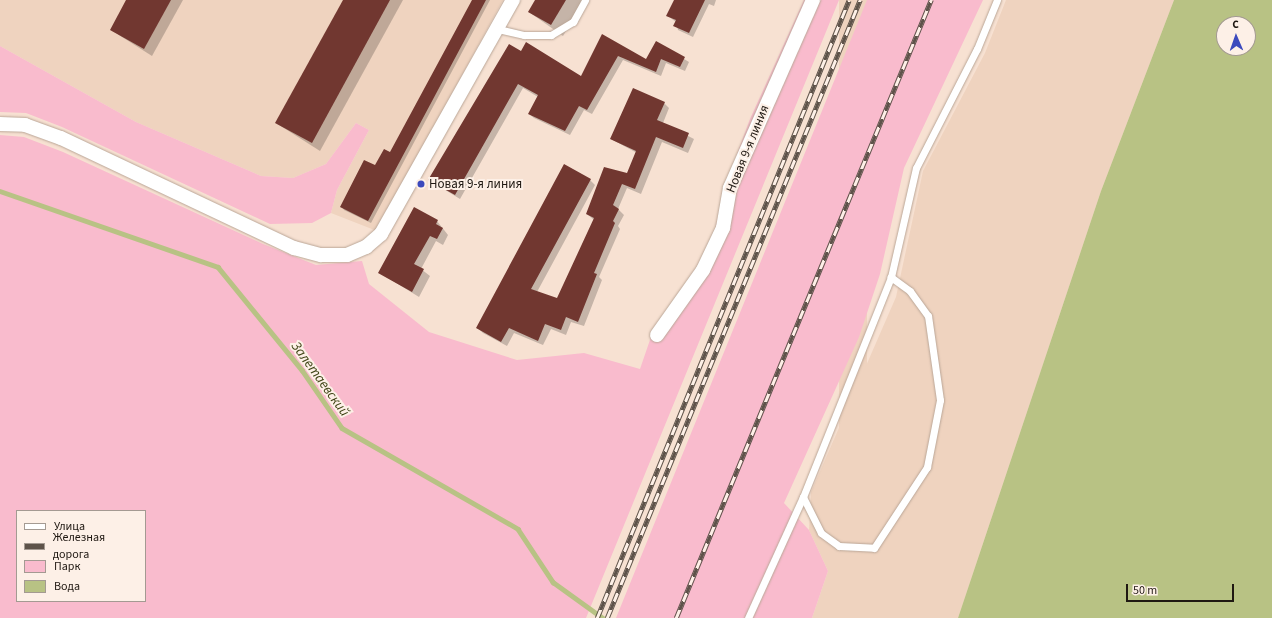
<!DOCTYPE html>
<meta charset="utf-8">
<style>
body{margin:0}
#map{position:relative;width:1272px;height:618px;overflow:hidden;background:#f7e1d2;font-family:"Source Sans 3",sans-serif}
div>[style]{position:absolute}
.built>*{inset:0;background:#efd3bf;transform-origin:0 0}
.green>*{inset:0;background:#f9bbcd}
.water>*{inset:0;background:#b8c284}
.shadow>*{inset:0;background:#0003}
.stream>*{height:4.5px;margin:-2.25px;padding:0 2.25px;transform-origin:2.25px;border-radius:2.25px;background:#b8c284}
.building>*{inset:0;background:#713730}
.roads{filter:drop-shadow(0 0 1px #baa697) drop-shadow(0 0 1px #baa697)}
.lane>*{height:7px;margin:-3.5px;padding:0 3.5px;transform-origin:3.5px;border-radius:3.5px;background:#fff}
.street>*{height:14px;margin:-7px;padding:0 7px;transform-origin:7px;border-radius:7px;background:#fff}
.rail>*{height:4.5px;margin-top:-2.25px;transform-origin:0;background:repeating-linear-gradient(90deg,#fdf0e7 0 9px,#5e534a 0 18px);box-sizing:border-box;border-block:1px solid #5e534a}
.dots>*{width:11px;height:11px;translate:-50% -50%;box-sizing:border-box;border:2px solid #fdf0e7;border-radius:50%}
span{translate:-50% -50%;white-space:nowrap;text-align:center;line-height:1.15;-webkit-text-stroke:4px #fdf0e7;paint-order:stroke}
.street-label{font-size:13px;color:#1f1812}
.poi-label{font-size:13px;color:#1f1812}
.left{translate:0 -50%;text-align:left}
.water-label{font-size:14px;color:#3d4314;font-style:italic}
.legend{position:absolute;left:16px;top:510px;width:130px;height:92px;box-sizing:border-box;background:#fdf0e7;border:1px solid #a49a92;margin:0;padding:5px 7px;list-style:none;font-size:12px;color:#1f1812}
.legend li{display:flex;align-items:center;gap:8px;height:20px}
.legend b{width:20px;border:1px solid #a49a92}
.north{position:absolute;left:1216px;top:16px;width:40px;height:40px;box-sizing:border-box;background:#fdf0e7;border:1px solid #a49a92;border-radius:50%;rotate:358deg;font-size:11px;font-weight:700;line-height:16px;text-align:center;color:#1f1812}
.north::after{content:'';display:block;margin:auto;width:14px;height:18px;background:#3c4abd;clip-path:polygon(50% 0,100% 100%,50% 72%,0 100%)}
.scale{position:absolute;left:1126px;top:584px;width:108px;height:18px;box-sizing:border-box;border:2px solid #1f1812;border-top:0;padding-left:5px;font-size:12px;line-height:14px;white-space:nowrap;color:#1f1812;-webkit-text-stroke:3px #fdf0e7;paint-order:stroke}
</style>
<div id="map">
<div class="built">
<i style="clip-path:polygon(0 0,503px 0,377px 231px,331px 213px,337px 190px,369px 130px,356px 123px,326px 164px,293px 178px,261px 176px,136px 122px,0 46px)"></i>
<i style="left:839px;top:0;width:28px;height:668px"></i>
<i style="clip-path:polygon(1006px 0,1174px 0,1101px 191px,958px 618px,812px 618px,828px 571px,809px 530px,811px 492px,896px 297px,923px 171px,985px 53px)"></i>
</div>
<div class="green">
<i style="clip-path:polygon(evenodd,804px 0,839px 0,586px 618px,0 618px,0 135px,24px 137px,63px 152px,263px 244px,316px 265px,362px 261px,369px 284px,429px 332px,517px 360px,584px 353px,640px 369px,652px 334px,698px 269px,714px 235px,724px 189px,750px 119px,804px 0,17px 511px,145px 511px,145px 601px,17px 601px,17px 511px)"></i>
<i style="clip-path:polygon(867px 0,983px 0,904px 168px,880px 274px,859px 337px,784px 503px,809px 530px,828px 571px,812px 618px,616px 618px)"></i>
<i style="clip-path:polygon(0 46px,136px 122px,261px 176px,293px 178px,326px 164px,356px 123px,369px 130px,337px 190px,331px 213px,312px 223px,270px 224px,62px 127px,26px 113px,0 112px)"></i>
</div>
<div class="water">
<i style="clip-path:polygon(evenodd,1174px 0,1272px 0,1272px 618px,958px 618px,1101px 191px,1174px 0,1224px 24px,1248px 24px,1248px 48px,1224px 48px,1224px 24px)"></i>
</div>
<div class="shadow">
<i style="clip-path:polygon(127px 0,183px 0,152px 56px,111px 30px)"></i>
<i style="clip-path:polygon(344px 0,403px 0,320px 151px,276px 123px)"></i>
<i style="clip-path:polygon(476px 0,490px 0,371px 223px,344px 210px,342px 207px,390px 153px)"></i>
<i style="clip-path:polygon(536px 0,584px 0,563px 36px,529px 12px)"></i>
<i style="clip-path:polygon(681px 0,716px 0,714px 6px,709px 4px,693px 37px,678px 30px,676px 22px,668px 16px)"></i>
<i style="clip-path:polygon(602px 35px,646px 60px,656px 42px,689px 62px,685px 71px,666px 63px,661px 76px,623px 60px,592px 114px,584px 110px,570px 135px,534px 118px,529px 114px,538px 97px,523px 88px,460px 199px,429px 180px,522px 52px,581px 78px)"></i>
<i style="clip-path:polygon(664px 103px,669px 108px,663px 123px,694px 139px,688px 153px,662px 142px,641px 194px,627px 188px,618px 209px,624px 215px,618px 226px,620px 229px,599px 277px,602px 280px,584px 326px,571px 322px,566px 335px,551px 329px,543px 345px,514px 333px,507px 346px,483px 333px,477px 327px,590px 180px,595px 185px,537px 292px,558px 300px,594px 220px,587px 214px,628px 174px,637px 153px,611px 139px)"></i>
<i style="clip-path:polygon(437px 221px,448px 235px,443px 245px,436px 241px,421px 269px,430px 276px,419px 297px,380px 273px)"></i>
</div>
<div class="stream">
<i style="left:0;top:191px;width:231px;rotate:19.2deg"></i>
<i style="left:218px;top:267px;width:133px;rotate:50.8deg"></i>
<i style="left:302px;top:370px;width:70px;rotate:55.4deg"></i>
<i style="left:342px;top:428px;width:203px;rotate:29.8deg"></i>
<i style="left:518px;top:529px;width:64px;rotate:56.6deg"></i>
<i style="left:553px;top:582px;width:62px;rotate:35.8deg"></i>
</div>
<div class="building">
<i style="clip-path:polygon(126px 0,171px 0,144px 49px,110px 30px)"></i>
<i style="clip-path:polygon(343px 0,390px 0,312px 143px,275px 123px)"></i>
<i style="clip-path:polygon(472px 0,486px 0,368px 221px,340px 207px,364px 160px,375px 165px,384px 149px,390px 152px)"></i>
<i style="clip-path:polygon(535px 0,566px 0,551px 25px,528px 12px)"></i>
<i style="clip-path:polygon(674px 0,705px 0,689px 33px,673px 26px,676px 20px,666px 16px)"></i>
<i style="clip-path:polygon(602px 34px,646px 59px,656px 41px,685px 57px,680px 67px,661px 59px,656px 72px,618px 56px,587px 110px,579px 106px,565px 131px,528px 114px,538px 95px,518px 84px,455px 195px,428px 180px,509px 44px,521px 51px,526px 42px,581px 76px)"></i>
<i style="clip-path:polygon(633px 88px,665px 102px,657px 120px,689px 133px,683px 148px,656px 137px,635px 189px,622px 184px,613px 205px,619px 209px,613px 221px,615px 223px,594px 273px,597px 274px,578px 322px,566px 317px,561px 330px,545px 324px,538px 341px,509px 328px,501px 342px,476px 328px,564px 164px,591px 179px,531px 289px,557px 298px,594px 218px,586px 214px,604px 167px,627px 173px,636px 151px,610px 139px)"></i>
<i style="clip-path:polygon(414px 207px,438px 220px,436px 224px,443px 228px,437px 239px,430px 236px,414px 264px,424px 269px,412px 292px,378px 273px)"></i>
</div>
<div class="roads">
<div class="lane">
<i style="left:498px;top:29px;width:27px;rotate:13deg"></i>
<i style="left:524px;top:35px;width:27px"></i>
<i style="left:551px;top:35px;width:26px;rotate:-31deg"></i>
<i style="left:573px;top:22px;width:25px;rotate:-61deg"></i>
<i style="left:803px;top:497px;width:40px;rotate:63.4deg"></i>
<i style="left:821px;top:533px;width:22px;rotate:36deg"></i>
<i style="left:839px;top:546px;width:35px;rotate:3deg"></i>
<i style="left:874px;top:548px;width:97px;rotate:-56.8deg"></i>
<i style="left:927px;top:467px;width:68px;rotate:-79deg"></i>
<i style="left:940px;top:400px;width:85px;rotate:-98.1deg"></i>
<i style="left:928px;top:316px;width:31px;rotate:-126deg"></i>
<i style="left:910px;top:291px;width:24px;rotate:-144deg"></i>
<i style="left:748px;top:618px;width:133px;rotate:-65.6deg"></i>
<i style="left:803px;top:497px;width:237px;rotate:-68.2deg"></i>
<i style="left:891px;top:277px;width:112px;rotate:-77.1deg"></i>
<i style="left:916px;top:168px;width:134px;rotate:-62.9deg"></i>
<i style="left:977px;top:49px;width:53px;rotate:-67.8deg"></i>
</div>
<div class="street">
<i style="left:0;top:124px;width:25px;rotate:2deg"></i>
<i style="left:25px;top:125px;width:38px;rotate:20deg"></i>
<i style="left:61px;top:138px;width:258px;rotate:25.3deg"></i>
<i style="left:294px;top:248px;width:28px;rotate:15deg"></i>
<i style="left:321px;top:255px;width:26px"></i>
<i style="left:347px;top:255px;width:21px;rotate:-23deg"></i>
<i style="left:366px;top:247px;width:20px;rotate:-41deg"></i>
<i style="left:381px;top:234px;width:269px;rotate:-60.6deg"></i>
<i style="left:657px;top:335px;width:80px;rotate:-54.7deg"></i>
<i style="left:703px;top:270px;width:47px;rotate:-64.5deg"></i>
<i style="left:723px;top:228px;width:41px;rotate:-80.1deg"></i>
<i style="left:730px;top:188px;width:206px;rotate:-66.2deg"></i>
</div>
</div>
<div class="rail">
<i style="left:597px;top:618px;width:667px;rotate:-67.82deg"></i>
<i style="left:607px;top:618px;width:668px;rotate:-67.74deg"></i>
<i style="left:676px;top:618px;width:669px;rotate:-67.58deg"></i>
</div>
<div class="dots">
<i style="left:421px;top:184px;background:#3c4abd"></i>
</div>
<div class="street-label">
<span style="left:748px;top:149px;rotate:-68deg">Новая 9-я линия</span>
</div>
<div class="poi-label">
<span class="left" style="left:429px;top:184px">Новая 9-я линия</span>
</div>
<div class="water-label">
<span style="left:320px;top:379px;rotate:54deg">Залетаевский</span>
</div>
<ul class="legend">
<li><b style="height:5px;background:#fff"></b>Улица</li>
<li><b style="height:5px;background:#5e534a"></b>Железная дорога</li>
<li><b style="height:11px;background:#f9bbcd"></b>Парк</li>
<li><b style="height:11px;background:#b8c284"></b>Вода</li>
</ul>
<div class="north">С</div>
<div class="scale">50 m</div>
</div>
